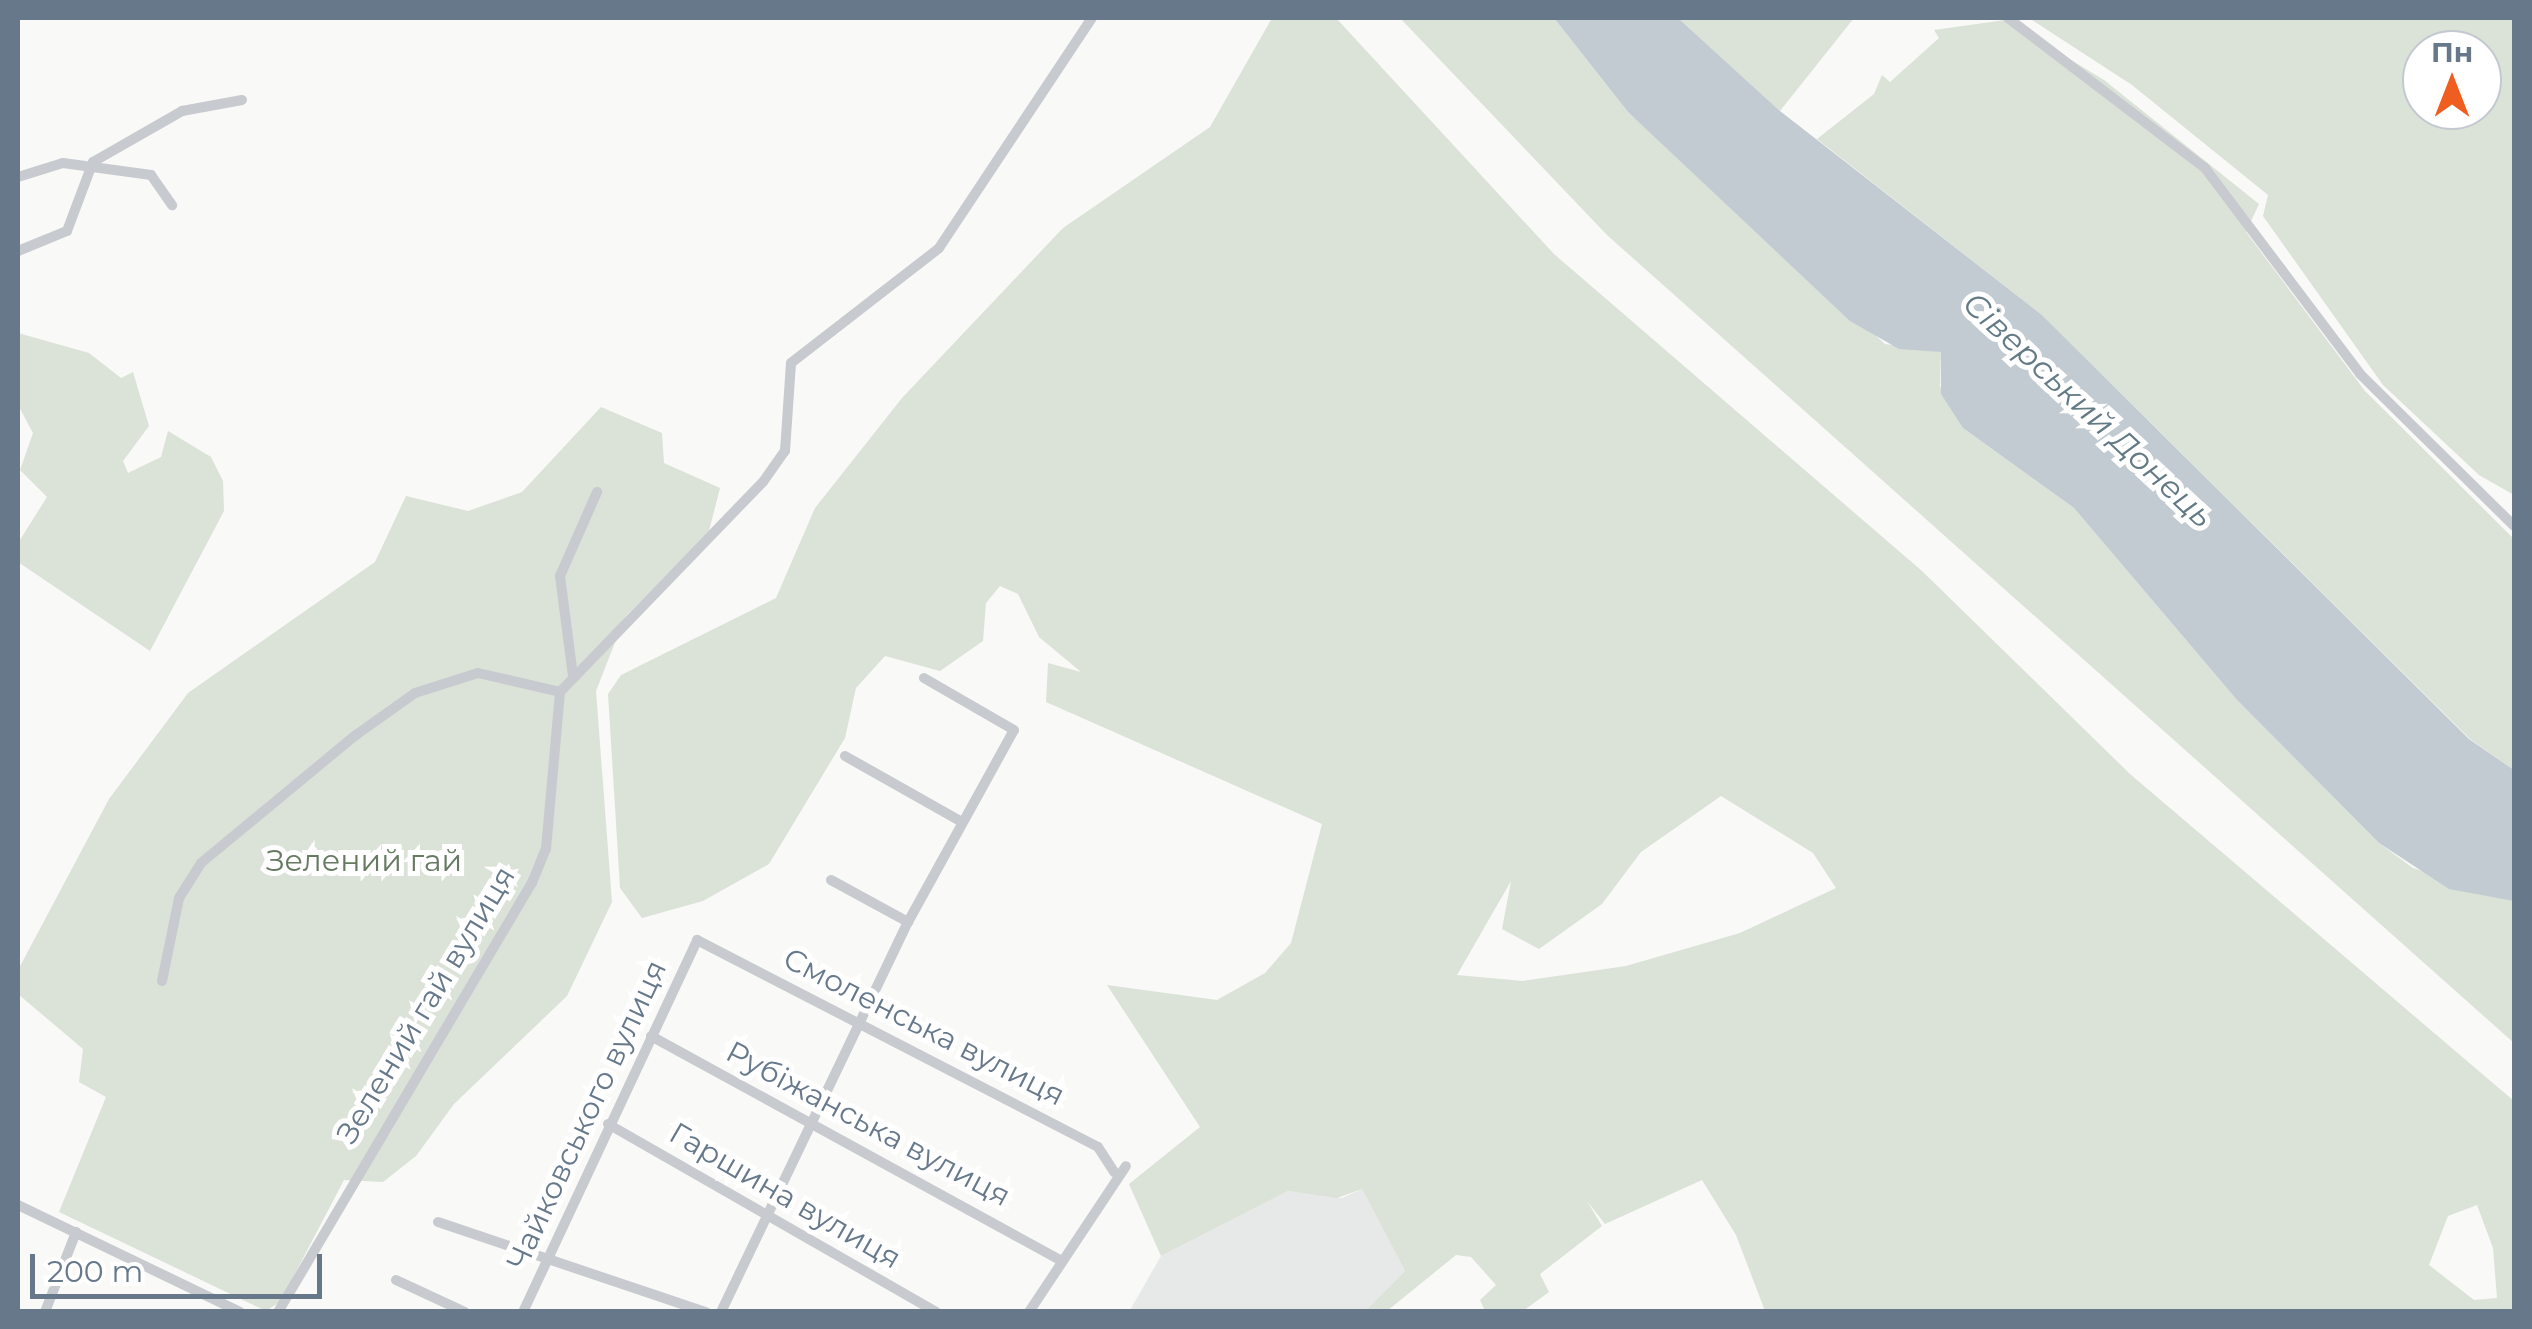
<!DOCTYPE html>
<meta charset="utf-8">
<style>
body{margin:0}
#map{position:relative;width:2532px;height:1329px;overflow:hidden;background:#f9f9f7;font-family:Montserrat,sans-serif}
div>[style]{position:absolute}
.built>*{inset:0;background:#e7e8e8}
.green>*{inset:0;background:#dbe2d8}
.water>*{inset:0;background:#c2cbd1}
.street>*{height:10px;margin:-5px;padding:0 5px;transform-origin:5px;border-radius:5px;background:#c7cbcf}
span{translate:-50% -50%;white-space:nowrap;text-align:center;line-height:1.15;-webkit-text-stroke:10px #fff;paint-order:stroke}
.park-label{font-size:30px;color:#667a62}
.street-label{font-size:30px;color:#66788a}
.water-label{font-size:32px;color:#637a85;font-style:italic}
.frame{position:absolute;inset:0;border:20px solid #66788a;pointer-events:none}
.north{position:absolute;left:2402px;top:30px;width:100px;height:100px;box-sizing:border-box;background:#fff;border:2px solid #c2c9d0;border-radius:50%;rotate:0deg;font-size:28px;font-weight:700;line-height:40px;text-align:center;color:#66788a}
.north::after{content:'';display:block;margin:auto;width:35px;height:45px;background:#ef5d21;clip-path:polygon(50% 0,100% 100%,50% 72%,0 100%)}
.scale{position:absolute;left:30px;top:1254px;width:292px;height:45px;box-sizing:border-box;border:5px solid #66788a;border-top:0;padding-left:12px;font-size:30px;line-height:35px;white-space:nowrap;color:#66788a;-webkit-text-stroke:8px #fff;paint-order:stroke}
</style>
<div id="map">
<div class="built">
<i style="clip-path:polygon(1362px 1189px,1405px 1271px,1365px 1311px,1129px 1312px,1161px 1256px,1288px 1191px,1342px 1198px)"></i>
</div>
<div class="green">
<i style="clip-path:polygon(evenodd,1272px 18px,1336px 18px,1554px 254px,1922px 571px,2130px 774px,2514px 1101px,2514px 1311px,1765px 1311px,1736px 1235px,1702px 1180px,1605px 1224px,1587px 1201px,1602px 1226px,1540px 1274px,1549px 1292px,1523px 1311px,1485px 1311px,1480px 1300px,1496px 1285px,1471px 1257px,1456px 1255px,1387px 1311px,1365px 1311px,1405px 1271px,1362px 1189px,1337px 1198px,1288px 1191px,1161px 1256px,1129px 1184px,1200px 1127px,1107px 985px,1217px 1000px,1265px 973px,1291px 943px,1322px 824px,1046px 702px,1048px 663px,1081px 672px,1039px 637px,1018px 594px,1000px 586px,986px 603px,983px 641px,940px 671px,885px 656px,856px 688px,845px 738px,769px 864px,703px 901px,642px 918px,620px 888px,608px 694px,621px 675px,776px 598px,815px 508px,902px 398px,1063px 228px,1210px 127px,1272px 18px,1721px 796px,1813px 853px,1836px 888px,1740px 933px,1626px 966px,1523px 981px,1457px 975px,1511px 881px,1502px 929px,1539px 949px,1602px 904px,1641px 852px,1721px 796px,1272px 18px,2477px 1205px,2493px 1248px,2497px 1298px,2474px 1300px,2429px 1265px,2448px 1216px,2477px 1205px)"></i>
<i style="clip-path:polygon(1400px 18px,1554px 18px,1628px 112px,1885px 344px,1941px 352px,1940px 386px,1963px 428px,2074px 508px,2237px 700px,2379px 843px,2413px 868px,2514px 901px,2514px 1043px,1607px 235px)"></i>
<i style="clip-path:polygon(1678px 18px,1854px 18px,1780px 111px)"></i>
<i style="clip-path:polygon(evenodd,2029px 18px,2514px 18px,2514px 495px,2479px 475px,2383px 385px,2263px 216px,2268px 195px,2132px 85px,2029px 18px,2422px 50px,2482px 50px,2482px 110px,2422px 110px,2422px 50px)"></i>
<i style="clip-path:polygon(2005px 20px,2104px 80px,2259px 204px,2246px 232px,2365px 391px,2514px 539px,2514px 770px,2470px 739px,2042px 315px,1817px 139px,1874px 94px,1882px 75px,1890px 82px,1939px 38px,1934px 30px)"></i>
<i style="clip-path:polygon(18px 333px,89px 353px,121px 378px,133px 372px,149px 426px,123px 461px,128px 473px,161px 457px,168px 431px,211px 457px,223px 481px,224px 511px,150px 651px,18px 562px,18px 543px,47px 497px,20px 470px,33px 433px,18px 405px)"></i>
<i style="clip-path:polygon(601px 407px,662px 433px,664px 463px,720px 488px,709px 531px,625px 617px,596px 691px,612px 902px,567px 996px,454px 1104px,416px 1156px,383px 1182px,344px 1180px,280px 1302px,266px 1311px,59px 1212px,106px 1097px,79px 1082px,83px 1049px,18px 994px,18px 970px,109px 799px,188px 693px,375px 562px,406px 496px,468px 511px,522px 492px)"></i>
</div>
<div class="water">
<i style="clip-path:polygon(1554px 18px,1678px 18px,1780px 111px,2042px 315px,2469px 739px,2514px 770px,2514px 901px,2449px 889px,2379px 843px,2237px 700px,2074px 508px,1963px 428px,1941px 394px,1941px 352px,1899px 349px,1850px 321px,1628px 112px)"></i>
</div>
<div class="street">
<i style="left:2008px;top:18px;width:248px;rotate:37.3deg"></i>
<i style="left:2205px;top:168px;width:258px;rotate:53deg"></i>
<i style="left:2360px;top:374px;width:216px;rotate:44.6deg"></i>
<i style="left:18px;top:177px;width:47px;rotate:-17.3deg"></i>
<i style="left:63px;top:163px;width:89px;rotate:7.8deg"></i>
<i style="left:151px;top:175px;width:37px;rotate:55deg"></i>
<i style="left:18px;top:251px;width:53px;rotate:-22.2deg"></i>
<i style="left:67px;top:231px;width:74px;rotate:-69.4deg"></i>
<i style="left:93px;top:162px;width:103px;rotate:-29.8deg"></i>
<i style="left:182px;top:111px;width:61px;rotate:-10.4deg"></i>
<i style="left:573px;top:676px;width:101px;rotate:-97.4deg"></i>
<i style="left:560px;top:576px;width:92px;rotate:-66.2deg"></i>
<i style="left:845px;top:756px;width:134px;rotate:29.4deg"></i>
<i style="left:831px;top:880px;width:88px;rotate:28.6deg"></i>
<i style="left:162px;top:981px;width:85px;rotate:-78.4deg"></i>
<i style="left:179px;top:898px;width:41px;rotate:-57.8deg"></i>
<i style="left:201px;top:863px;width:201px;rotate:-39.6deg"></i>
<i style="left:356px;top:735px;width:72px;rotate:-35.4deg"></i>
<i style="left:415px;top:693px;width:66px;rotate:-17.6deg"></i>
<i style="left:478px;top:673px;width:84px;rotate:13deg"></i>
<i style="left:651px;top:1036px;width:465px;rotate:28.7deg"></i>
<i style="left:608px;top:1124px;width:378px;rotate:29.8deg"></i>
<i style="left:18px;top:1205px;width:246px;rotate:25.7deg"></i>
<i style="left:438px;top:1222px;width:283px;rotate:18.6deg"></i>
<i style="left:396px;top:1280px;width:76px;rotate:24.9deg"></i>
<i style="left:45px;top:1312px;width:86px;rotate:-68.8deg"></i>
<i style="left:278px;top:1312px;width:499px;rotate:-59.4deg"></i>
<i style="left:532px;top:883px;width:37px;rotate:-68deg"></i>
<i style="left:546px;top:849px;width:158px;rotate:-84.9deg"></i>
<i style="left:560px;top:692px;width:292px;rotate:-46deg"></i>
<i style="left:763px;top:482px;width:38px;rotate:-55deg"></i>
<i style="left:785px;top:451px;width:88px;rotate:-86.1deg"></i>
<i style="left:791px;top:363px;width:187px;rotate:-37.8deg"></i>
<i style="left:939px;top:248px;width:276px;rotate:-56.4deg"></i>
<i style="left:523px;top:1312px;width:411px;rotate:-64.9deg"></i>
<i style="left:697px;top:940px;width:451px;rotate:27.3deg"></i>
<i style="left:1098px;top:1147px;width:30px;rotate:57deg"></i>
<i style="left:721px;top:1312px;width:433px;rotate:-64.4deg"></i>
<i style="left:908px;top:922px;width:219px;rotate:-61.1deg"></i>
<i style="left:1014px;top:730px;width:104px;rotate:-150deg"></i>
<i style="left:1029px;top:1312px;width:175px;rotate:-56.4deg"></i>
</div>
<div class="park-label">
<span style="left:364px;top:861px">Зелений гай</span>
</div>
<div class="street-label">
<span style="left:426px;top:1005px;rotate:-59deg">Зелений гай вулиця</span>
<span style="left:924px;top:1027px;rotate:27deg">Смоленська вулиця</span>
<span style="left:587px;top:1115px;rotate:-65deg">Чайковського вулиця</span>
<span style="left:868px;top:1124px;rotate:28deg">Рубіжанська вулиця</span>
<span style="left:785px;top:1196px;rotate:30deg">Гаршина вулиця</span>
</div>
<div class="water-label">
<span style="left:2088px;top:410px;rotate:43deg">Сіверський Донець</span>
</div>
<div class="frame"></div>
<div class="north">Пн</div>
<div class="scale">200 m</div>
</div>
